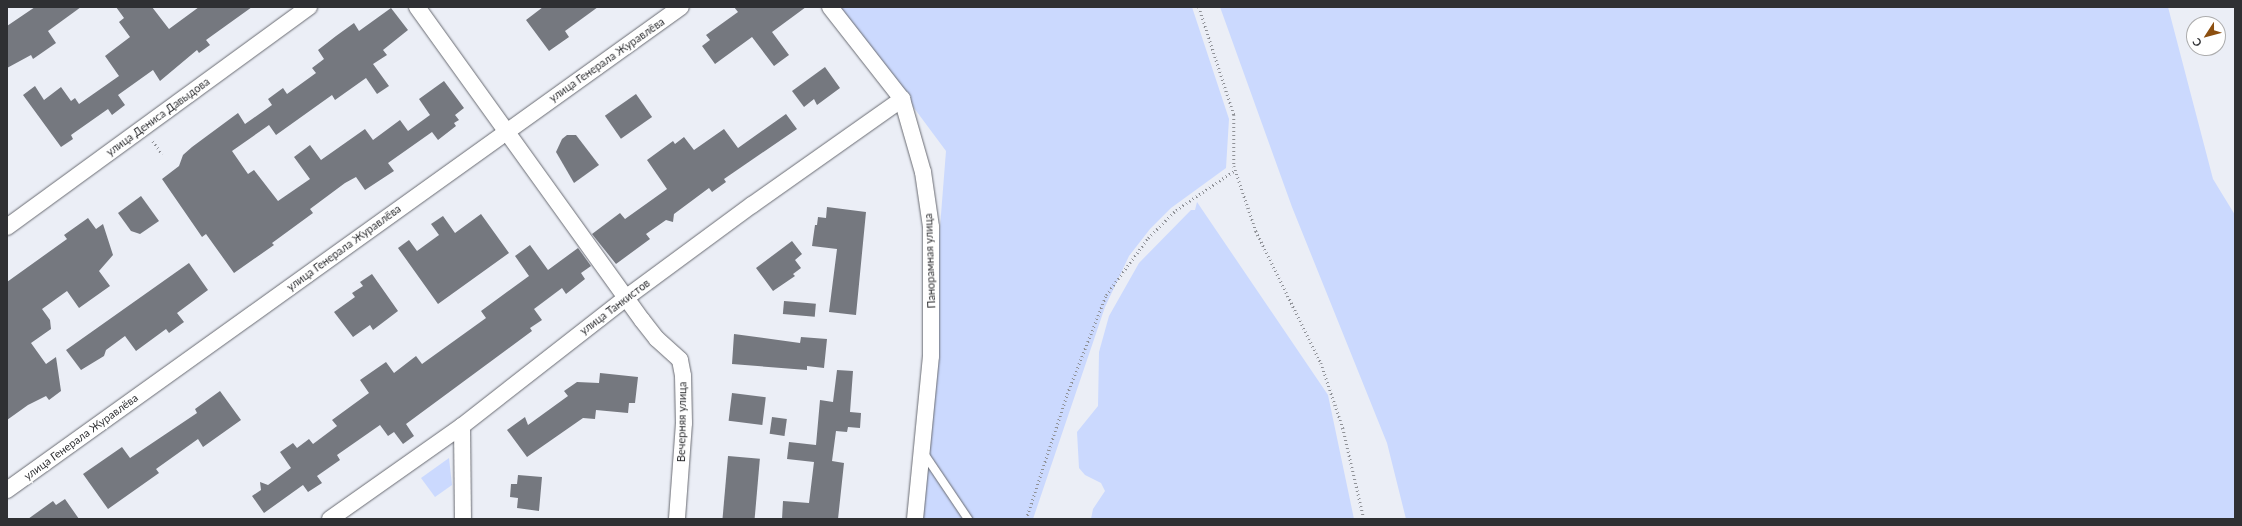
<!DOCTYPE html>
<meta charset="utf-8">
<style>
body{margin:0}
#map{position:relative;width:2242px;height:526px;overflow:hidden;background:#ebeef6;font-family:Lato,sans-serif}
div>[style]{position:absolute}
.green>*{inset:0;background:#cbd9fe}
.building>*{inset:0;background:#75787f;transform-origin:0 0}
.path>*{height:2.5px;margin-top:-1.25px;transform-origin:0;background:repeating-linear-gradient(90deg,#909298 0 1px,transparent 0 4px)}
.roads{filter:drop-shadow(0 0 1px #696b72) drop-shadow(0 0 1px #696b72)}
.service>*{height:8px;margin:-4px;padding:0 4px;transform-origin:4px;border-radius:4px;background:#fff}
.minor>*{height:16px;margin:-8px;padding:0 8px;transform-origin:8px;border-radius:8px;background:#fff}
span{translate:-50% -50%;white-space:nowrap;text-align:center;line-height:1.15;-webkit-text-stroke:4px #fff;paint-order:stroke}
.street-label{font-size:11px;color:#2f3033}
.frame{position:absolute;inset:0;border:8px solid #2f3033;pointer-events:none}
.north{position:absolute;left:2186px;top:16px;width:40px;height:40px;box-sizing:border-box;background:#fff;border:1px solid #acacad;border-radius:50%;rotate:234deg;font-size:11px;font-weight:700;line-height:16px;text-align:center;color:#2f3033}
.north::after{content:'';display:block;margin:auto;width:14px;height:18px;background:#8c4f10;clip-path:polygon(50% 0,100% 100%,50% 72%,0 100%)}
</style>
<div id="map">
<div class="green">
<i style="clip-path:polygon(839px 7px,1192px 7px,1229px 119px,1226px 168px,1171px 208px,1150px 229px,1129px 256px,1105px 307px,1033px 519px,917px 519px,946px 151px)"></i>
<i style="clip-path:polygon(1220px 7px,2168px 7px,2213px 179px,2235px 215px,2235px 519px,1406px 519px,1387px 443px,1292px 207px)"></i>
<i style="clip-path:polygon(1197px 202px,1328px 395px,1354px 519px,1091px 519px,1093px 509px,1105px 491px,1101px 483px,1085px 475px,1079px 468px,1077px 432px,1098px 406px,1099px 352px,1109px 316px,1139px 263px,1191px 210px,1195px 210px)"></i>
<i style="clip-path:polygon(449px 458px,452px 485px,435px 497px,421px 478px)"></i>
</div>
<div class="building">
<i style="clip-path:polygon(35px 7px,81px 7px,48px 31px,56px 43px,33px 59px,31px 55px,7px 68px,7px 26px)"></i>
<i style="clip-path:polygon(116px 7px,152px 7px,169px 29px,199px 7px,252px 7px,206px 40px,210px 45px,199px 53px,197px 50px,160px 81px,153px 70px,118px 95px,125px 105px,112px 115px,108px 109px,71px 135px,73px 139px,61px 147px,23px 95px,35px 86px,44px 100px,61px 87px,71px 101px,75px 98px,79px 104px,119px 76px,105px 56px,130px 37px,119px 22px,124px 18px)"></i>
<i style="clip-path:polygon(543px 7px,598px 7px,565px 31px,569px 37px,549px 51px,526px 20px)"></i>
<i style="clip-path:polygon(734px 7px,806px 7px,772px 32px,789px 55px,774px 66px,752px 37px,715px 64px,702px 46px,710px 40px,706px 35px,738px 12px)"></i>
<i style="clip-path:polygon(391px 8px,408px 30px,383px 50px,387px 55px,373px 64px,389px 86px,377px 94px,366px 78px,335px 100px,332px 95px,276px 135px,269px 125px,232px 151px,248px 174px,254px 170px,278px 201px,310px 179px,294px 157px,310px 145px,321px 160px,365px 129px,373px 140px,400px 120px,408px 131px,430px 115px,419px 99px,444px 81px,464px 108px,455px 115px,459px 120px,454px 123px,456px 126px,438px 140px,432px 132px,388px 163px,394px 171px,365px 190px,356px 177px,345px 183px,310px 209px,313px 213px,272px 243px,274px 245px,234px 273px,206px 234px,202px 237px,162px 179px,179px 166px,183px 155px,192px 147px,238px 113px,245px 124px,272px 105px,268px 99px,283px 88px,287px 94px,316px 73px,312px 68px,324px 59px,318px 50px,336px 36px,354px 23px,359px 31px)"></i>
<i style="clip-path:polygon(825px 67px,840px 88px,817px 105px,814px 99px,804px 107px,792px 91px)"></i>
<i style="left:636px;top:94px;width:28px;height:38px;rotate:55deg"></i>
<i style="clip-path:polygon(786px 114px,797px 129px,724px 179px,726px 182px,712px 192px,709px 188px,674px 214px,673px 222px,666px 220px,646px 234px,650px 239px,616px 264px,592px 234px,620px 213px,625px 219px,667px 189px,647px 160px,673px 141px,675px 144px,684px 137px,694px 150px,724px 129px,738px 148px)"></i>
<i style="clip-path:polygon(567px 135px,576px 135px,599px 165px,574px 183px,556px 152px,562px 139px)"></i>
<i style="clip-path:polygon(141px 196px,159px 221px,140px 234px,131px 231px,118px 213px)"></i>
<i style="clip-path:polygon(827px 207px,866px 212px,856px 315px,829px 312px,837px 249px,812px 246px,815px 225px,817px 225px,818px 217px,826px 218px)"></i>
<i style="clip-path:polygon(481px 214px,509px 253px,438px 304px,398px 248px,409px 240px,417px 251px,439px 235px,431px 224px,443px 216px,455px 233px)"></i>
<i style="clip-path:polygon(88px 218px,96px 229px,103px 224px,113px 255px,99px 271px,110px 286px,79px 308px,67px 291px,42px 309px,50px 320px,51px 329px,31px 343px,46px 364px,56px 357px,61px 391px,49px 400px,46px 396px,28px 405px,7px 420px,7px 282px,67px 239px,64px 235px)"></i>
<i style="clip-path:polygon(792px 241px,802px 254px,795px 260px,801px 268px,793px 274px,795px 276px,773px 291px,756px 268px)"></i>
<i style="clip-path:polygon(530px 245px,548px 270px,578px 248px,591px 266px,581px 273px,585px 279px,566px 294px,562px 288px,534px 309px,542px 320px,530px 328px,532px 331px,406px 424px,414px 436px,403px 444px,394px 432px,388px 436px,380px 425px,337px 455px,340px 460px,317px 476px,322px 483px,308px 492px,303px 485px,264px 513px,252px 496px,261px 490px,260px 482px,268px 485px,291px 468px,280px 452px,293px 443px,297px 448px,309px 439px,313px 444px,337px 426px,332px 420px,369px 393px,360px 380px,386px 362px,394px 373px,416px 356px,422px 364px,486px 318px,481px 311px,529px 276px,515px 256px)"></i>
<i style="clip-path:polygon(189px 263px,208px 290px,177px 313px,184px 322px,169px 333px,166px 329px,136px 351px,125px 336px,106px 350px,104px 356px,81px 370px,66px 350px)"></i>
<i style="clip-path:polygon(372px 274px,398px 311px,373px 330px,370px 325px,353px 337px,334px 312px,355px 297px,352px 293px,363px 286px,360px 282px)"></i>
<i style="left:784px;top:301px;width:32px;height:13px;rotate:5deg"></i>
<i style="clip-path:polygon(734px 334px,800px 343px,801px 337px,827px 339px,824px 368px,807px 366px,807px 370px,732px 364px)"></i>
<i style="clip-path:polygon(837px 370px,853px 371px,850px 412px,861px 413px,860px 428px,848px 427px,847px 432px,836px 431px,832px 461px,844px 463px,838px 519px,782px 519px,783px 501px,809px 503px,814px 462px,787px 459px,789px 442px,816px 445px,820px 400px,833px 402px)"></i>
<i style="clip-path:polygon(600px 373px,638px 377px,635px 403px,629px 403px,628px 413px,596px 410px,595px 419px,583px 418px,527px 457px,507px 430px,525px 417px,528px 425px,568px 396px,564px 391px,577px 382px,599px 383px)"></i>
<i style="clip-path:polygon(220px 391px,241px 420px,203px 447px,198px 439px,156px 469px,159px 473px,108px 509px,83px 474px,122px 447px,130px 458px,197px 413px,195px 409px)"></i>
<i style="left:732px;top:393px;width:34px;height:28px;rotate:7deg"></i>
<i style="left:772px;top:417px;width:15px;height:17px;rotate:8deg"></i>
<i style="left:728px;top:456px;width:32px;height:63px;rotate:5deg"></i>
<i style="clip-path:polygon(518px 475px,542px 477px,539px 511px,517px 508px,518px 498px,510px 497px,511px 484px,517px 484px)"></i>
<i style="clip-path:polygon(65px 499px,79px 519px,28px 519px,53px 501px,56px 505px)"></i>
</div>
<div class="path">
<i style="left:1199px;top:7px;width:114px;rotate:72deg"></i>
<i style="left:1234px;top:115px;width:51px;rotate:90deg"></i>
<i style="left:1234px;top:166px;width:69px;rotate:71.3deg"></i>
<i style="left:1256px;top:231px;width:147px;rotate:63.8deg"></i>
<i style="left:1321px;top:363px;width:69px;rotate:71.3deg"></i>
<i style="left:1343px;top:428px;width:93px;rotate:77deg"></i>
<i style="left:153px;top:141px;width:16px;rotate:55deg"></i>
<i style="left:1026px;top:519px;width:132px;rotate:-71.8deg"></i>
<i style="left:1067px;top:394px;width:106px;rotate:-68.5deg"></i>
<i style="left:1106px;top:295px;width:71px;rotate:-53.6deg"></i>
<i style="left:1148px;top:238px;width:40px;rotate:-45deg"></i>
<i style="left:1176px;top:210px;width:71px;rotate:-34.1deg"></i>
</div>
<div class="roads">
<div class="service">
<i style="left:923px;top:452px;width:81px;rotate:56.1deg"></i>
</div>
<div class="minor">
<i style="left:417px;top:7px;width:385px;rotate:54.3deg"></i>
<i style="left:642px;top:320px;width:24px;rotate:52deg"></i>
<i style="left:657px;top:339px;width:31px;rotate:42deg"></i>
<i style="left:680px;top:360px;width:16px;rotate:79deg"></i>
<i style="left:683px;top:376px;width:47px;rotate:88.8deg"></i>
<i style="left:684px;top:423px;width:96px;rotate:94.2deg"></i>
<i style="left:830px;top:7px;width:117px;rotate:52deg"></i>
<i style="left:902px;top:99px;width:76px;rotate:74deg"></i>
<i style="left:923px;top:172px;width:56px;rotate:81.7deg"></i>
<i style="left:931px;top:227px;width:129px;rotate:90deg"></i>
<i style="left:931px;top:356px;width:164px;rotate:95.6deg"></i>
<i style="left:7px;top:227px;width:374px;rotate:-36.1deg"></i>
<i style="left:462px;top:426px;width:93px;rotate:89.4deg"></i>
<i style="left:7px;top:490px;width:829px;rotate:-35.63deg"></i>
<i style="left:330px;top:519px;width:161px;rotate:-35.2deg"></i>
<i style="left:462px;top:426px;width:209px;rotate:-38deg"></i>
<i style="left:627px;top:297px;width:155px;rotate:-36.4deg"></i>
<i style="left:752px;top:205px;width:184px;rotate:-35.2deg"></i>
</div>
</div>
<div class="street-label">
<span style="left:607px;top:60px;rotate:-35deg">улица Генерала Журавлёва</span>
<span style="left:158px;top:117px;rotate:-36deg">улица Дениса Давыдова</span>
<span style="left:344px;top:248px;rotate:-36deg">улица Генерала Журавлёва</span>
<span style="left:930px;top:261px;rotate:-92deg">Панорамная улица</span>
<span style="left:615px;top:307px;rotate:-37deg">улица Танкистов</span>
<span style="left:682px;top:422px;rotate:-89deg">Вечерняя улица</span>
<span style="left:81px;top:437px;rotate:-36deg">улица Генерала Журавлёва</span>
</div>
<div class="frame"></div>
<div class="north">С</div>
</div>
